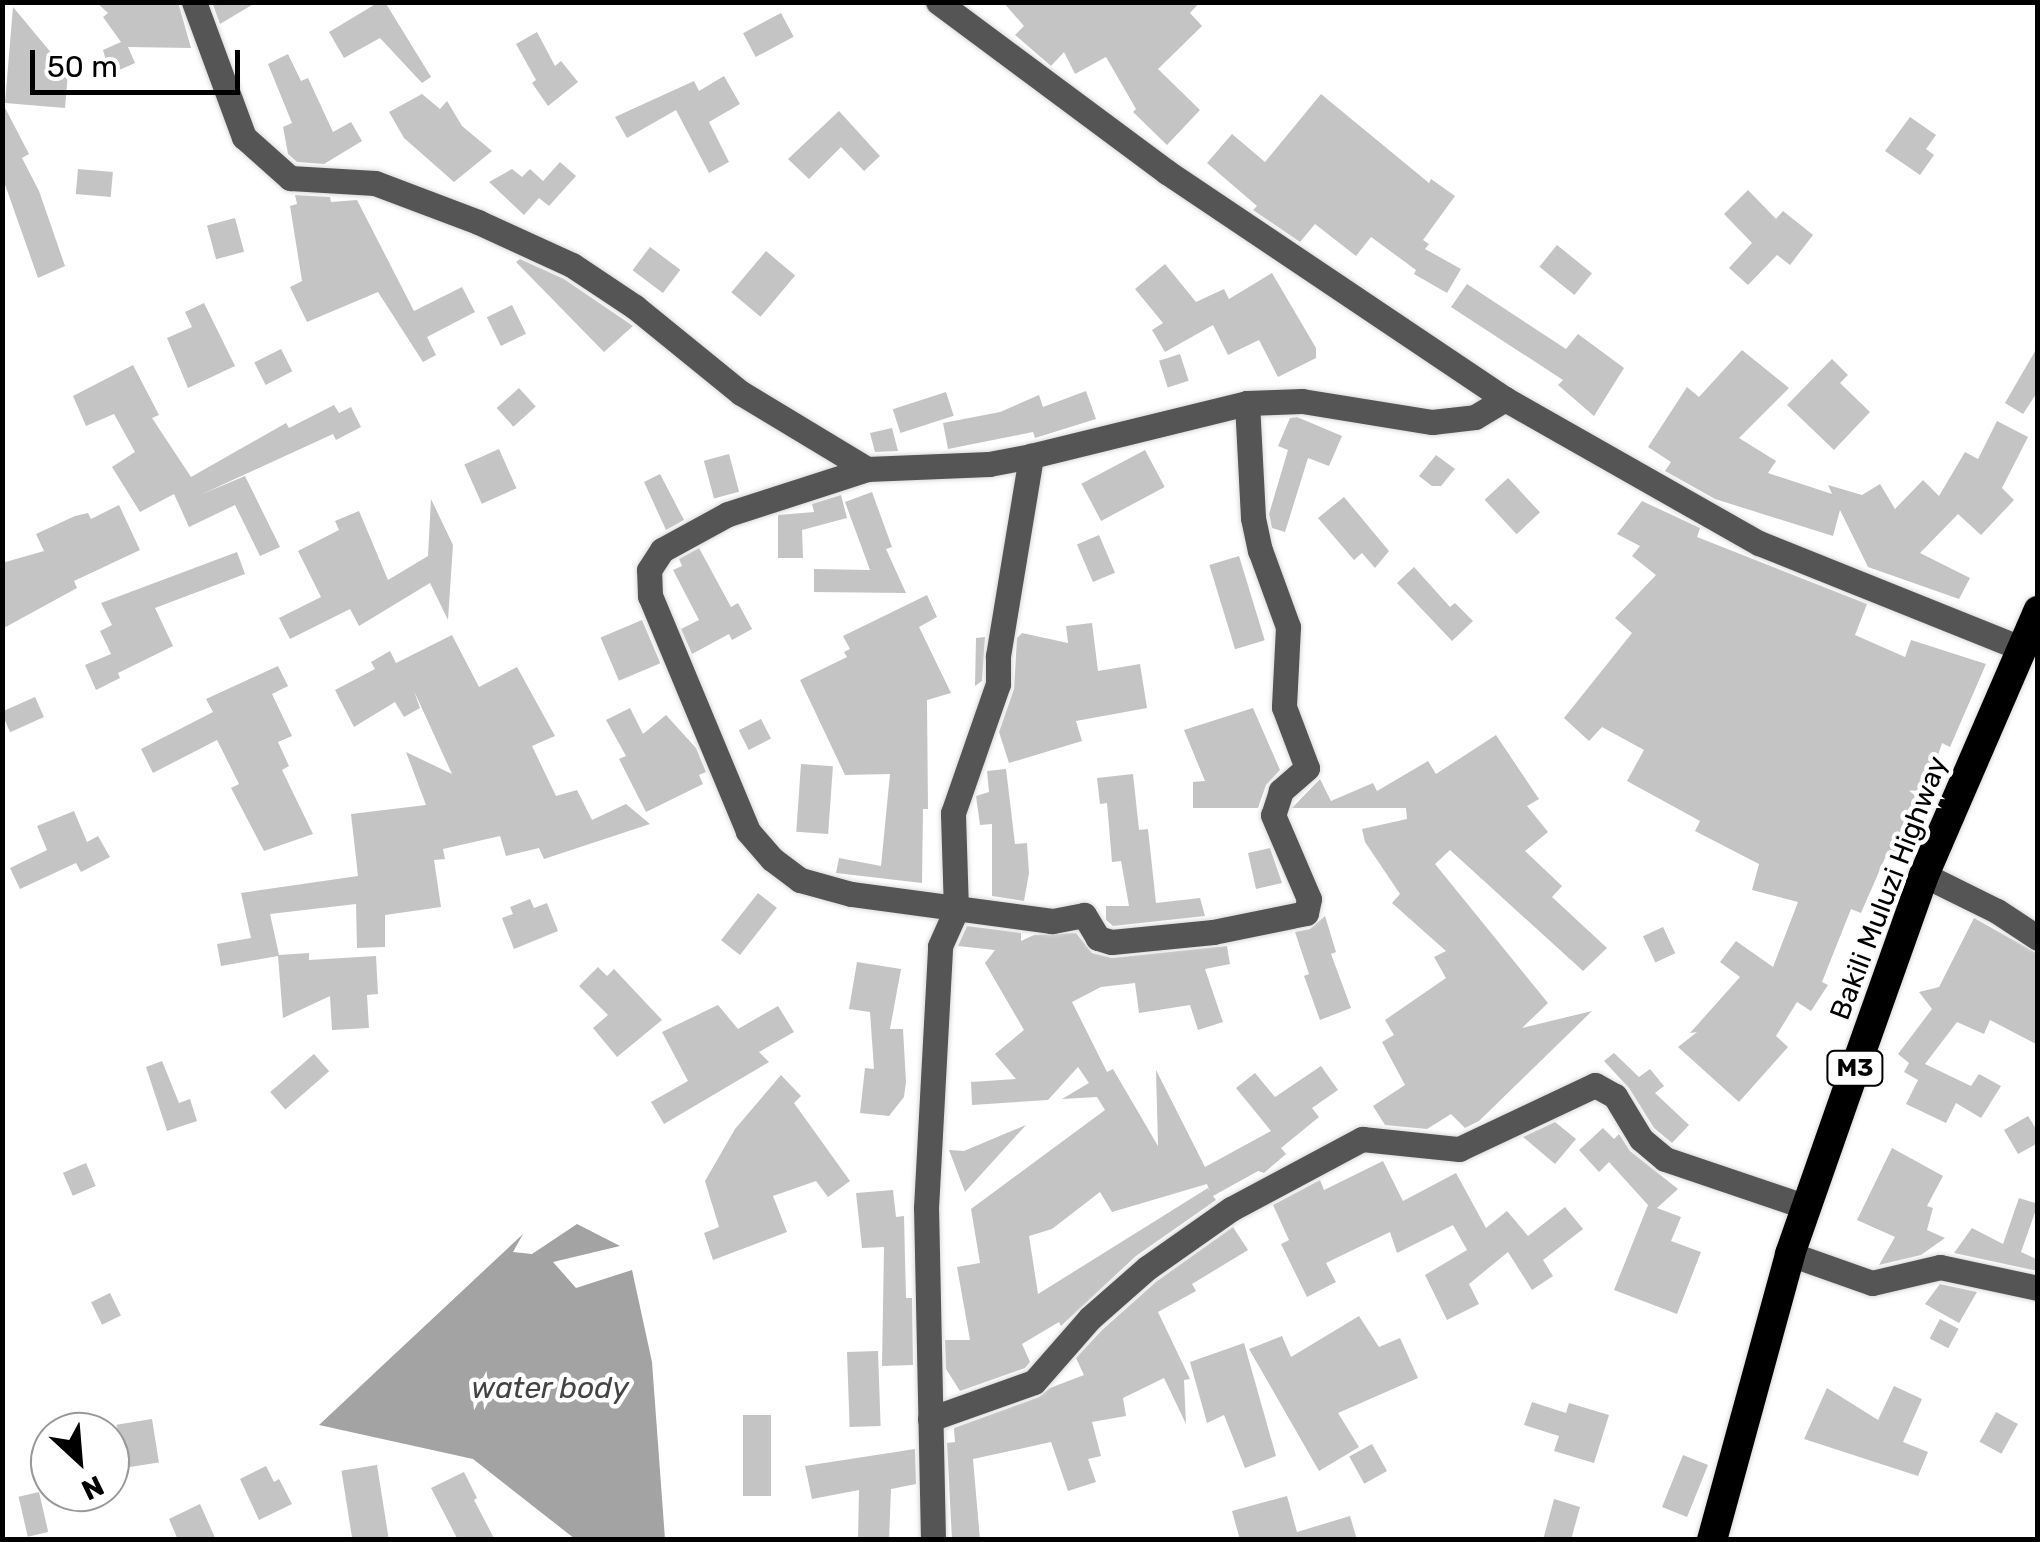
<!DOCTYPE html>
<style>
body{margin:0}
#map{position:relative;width:2040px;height:1542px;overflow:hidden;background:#fff;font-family:Rubik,sans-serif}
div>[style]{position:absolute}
.water>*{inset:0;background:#a3a3a3}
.building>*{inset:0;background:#c4c4c4;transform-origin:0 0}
.roads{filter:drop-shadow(0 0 2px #dbdbdb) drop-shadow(0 0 2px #dbdbdb)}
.minor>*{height:25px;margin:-12.5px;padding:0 12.5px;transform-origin:12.5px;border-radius:12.5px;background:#555}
.highway>*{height:30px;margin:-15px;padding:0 15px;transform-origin:15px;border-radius:15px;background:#000}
span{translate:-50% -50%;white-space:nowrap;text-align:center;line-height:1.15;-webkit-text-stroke:9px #fff;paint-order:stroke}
.shield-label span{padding:2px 8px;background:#fff;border:2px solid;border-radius:8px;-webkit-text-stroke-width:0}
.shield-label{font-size:25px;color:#000;font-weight:700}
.street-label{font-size:28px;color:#000}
.water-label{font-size:30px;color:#444;font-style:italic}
.frame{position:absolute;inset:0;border:5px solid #000;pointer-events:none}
.north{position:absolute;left:30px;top:1412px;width:100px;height:100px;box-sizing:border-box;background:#fff;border:2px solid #999;border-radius:50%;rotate:154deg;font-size:28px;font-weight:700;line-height:40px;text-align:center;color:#000}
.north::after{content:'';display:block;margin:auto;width:35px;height:45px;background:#000;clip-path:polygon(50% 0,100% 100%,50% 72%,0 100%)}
.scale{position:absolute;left:30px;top:50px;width:210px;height:45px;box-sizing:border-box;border:5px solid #000;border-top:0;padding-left:12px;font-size:30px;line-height:35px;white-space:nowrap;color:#000;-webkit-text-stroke:8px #fff;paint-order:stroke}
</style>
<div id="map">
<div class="water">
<i style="clip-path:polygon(577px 1224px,620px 1246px,553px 1262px,576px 1288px,632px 1270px,652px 1362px,665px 1539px,575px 1539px,473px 1459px,319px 1425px,523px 1234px,513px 1252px,532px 1254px)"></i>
</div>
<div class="building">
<i style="clip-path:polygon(96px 2px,178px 2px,191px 48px,128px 47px,135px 63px,110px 74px,103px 50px,121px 42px,103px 17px,108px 13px)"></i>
<i style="clip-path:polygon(212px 2px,257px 2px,220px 24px)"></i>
<i style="clip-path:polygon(379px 2px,385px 2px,431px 77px,422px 83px,380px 38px,344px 58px,329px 32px)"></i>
<i style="clip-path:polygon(1003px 2px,1200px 2px,1190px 13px,1202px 26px,1158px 69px,1200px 110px,1167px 145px,1133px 112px,1136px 109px,1106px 57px,1075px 74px,1064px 52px,1051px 66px,1015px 35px,1024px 26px)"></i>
<i style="clip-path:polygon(13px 7px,68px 73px,65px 108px,5px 103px)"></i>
<i style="left:781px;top:13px;width:27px;height:43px;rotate:62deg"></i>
<i style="clip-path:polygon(537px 32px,555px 66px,561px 61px,578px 82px,548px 106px,532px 83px,536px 80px,516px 44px)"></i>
<i style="clip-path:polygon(288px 54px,301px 81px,308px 78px,333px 132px,351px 122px,362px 141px,324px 164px,297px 162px,288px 154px,283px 127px,292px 123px,268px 64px)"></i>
<i style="clip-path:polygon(724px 76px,740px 104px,709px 122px,729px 162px,709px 173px,676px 110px,627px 138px,615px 117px,694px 81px,699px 91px)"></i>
<i style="clip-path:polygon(422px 94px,440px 109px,447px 101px,462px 126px,492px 151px,454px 182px,404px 138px,389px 112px)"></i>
<i style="clip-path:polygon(1321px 94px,1429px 183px,1431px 179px,1455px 196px,1423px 240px,1429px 244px,1425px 249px,1461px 269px,1447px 293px,1414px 274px,1416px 270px,1371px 237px,1356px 256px,1315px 224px,1300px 242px,1253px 210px,1257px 206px,1207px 163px,1232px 134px,1265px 162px)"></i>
<i style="clip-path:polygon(2px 102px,29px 154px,22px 158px,39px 191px,65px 266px,38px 278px,2px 176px)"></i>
<i style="clip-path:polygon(839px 111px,880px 156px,864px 171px,841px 147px,809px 179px,788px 159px)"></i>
<i style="clip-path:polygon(1910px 117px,1936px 135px,1926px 149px,1934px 155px,1920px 175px,1885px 151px)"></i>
<i style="clip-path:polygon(560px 162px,576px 176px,549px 206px,539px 198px,524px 215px,489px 182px,512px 169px,522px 177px,530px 169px,543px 181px)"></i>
<i style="left:78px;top:169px;width:35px;height:25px;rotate:5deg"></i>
<i style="clip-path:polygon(1748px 190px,1776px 219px,1783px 211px,1813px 235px,1790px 265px,1777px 255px,1748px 285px,1729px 268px,1752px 243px,1724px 214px)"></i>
<i style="clip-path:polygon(295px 195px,330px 197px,331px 202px,357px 200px,414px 311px,462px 287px,475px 312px,427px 337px,436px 355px,423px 362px,378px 292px,307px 322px,290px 287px,302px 281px,290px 206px,297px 204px)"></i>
<i style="left:235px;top:218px;width:35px;height:29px;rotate:75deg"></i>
<i style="left:1557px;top:245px;width:45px;height:28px;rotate:39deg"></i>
<i style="left:650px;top:247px;width:38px;height:29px;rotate:37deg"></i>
<i style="left:766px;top:251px;width:38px;height:54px;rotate:40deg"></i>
<i style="clip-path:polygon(520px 259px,564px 279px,633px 326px,604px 352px,516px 262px)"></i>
<i style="clip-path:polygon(1165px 264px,1196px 302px,1224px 289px,1229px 299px,1272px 273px,1316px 348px,1316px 358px,1278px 377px,1259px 340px,1228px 355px,1213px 325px,1165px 352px,1152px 330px,1163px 323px,1135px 289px)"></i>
<i style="clip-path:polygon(1467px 284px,1566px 349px,1578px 334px,1624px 368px,1594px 416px,1558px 385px,1563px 380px,1451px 307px)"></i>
<i style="clip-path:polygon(204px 303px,235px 366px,188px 388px,167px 338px,192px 327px,185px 312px)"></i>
<i style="left:512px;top:305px;width:32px;height:28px;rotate:64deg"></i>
<i style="clip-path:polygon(2038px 346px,2038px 391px,2023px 414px,2005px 403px)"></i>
<i style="left:281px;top:349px;width:25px;height:30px;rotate:63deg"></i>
<i style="clip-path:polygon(1742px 350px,1789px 388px,1739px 438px,1776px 461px,1768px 473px,1832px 494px,1828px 485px,1862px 495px,1880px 484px,1895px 509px,1923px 480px,1939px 496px,1965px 452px,1978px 459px,1997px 421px,2028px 437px,2002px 488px,2014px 500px,1981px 535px,1958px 514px,1920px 553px,1970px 578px,1959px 599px,1868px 567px,1840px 510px,1833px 536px,1715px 499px,1665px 471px,1671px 462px,1648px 447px,1687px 387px,1699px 397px)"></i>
<i style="left:1180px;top:354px;width:28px;height:22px;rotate:72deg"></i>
<i style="clip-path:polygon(1832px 359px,1848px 375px,1840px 383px,1870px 412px,1834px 450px,1787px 405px)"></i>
<i style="clip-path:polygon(133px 365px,159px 415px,152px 418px,191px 477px,286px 423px,289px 428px,334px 405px,339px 413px,351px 407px,361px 427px,336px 440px,333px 434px,200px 495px,245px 476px,280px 547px,260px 556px,235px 505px,189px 527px,174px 494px,140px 512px,112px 467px,135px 452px,114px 414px,86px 426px,73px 396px)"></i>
<i style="left:519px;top:388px;width:25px;height:30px;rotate:48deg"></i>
<i style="clip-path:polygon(1086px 391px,1096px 419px,1035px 438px,1033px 432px,948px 449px,943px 423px,1000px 412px,1039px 395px,1043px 407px)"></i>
<i style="left:946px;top:392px;width:25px;height:56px;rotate:72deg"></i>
<i style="clip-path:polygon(1297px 417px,1342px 436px,1329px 466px,1308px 458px,1285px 532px,1272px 528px,1269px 514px,1288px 450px,1278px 446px,1290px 418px)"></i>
<i style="clip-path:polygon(892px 428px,898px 451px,875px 452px,870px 433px)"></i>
<i style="left:499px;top:449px;width:43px;height:38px;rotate:66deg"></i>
<i style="left:1145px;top:450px;width:42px;height:72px;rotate:62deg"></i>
<i style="left:729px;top:454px;width:39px;height:26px;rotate:75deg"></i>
<i style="clip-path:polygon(1436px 455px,1455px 469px,1441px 486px,1432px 486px,1419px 476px)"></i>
<i style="clip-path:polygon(660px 474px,684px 520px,666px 530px,644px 482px)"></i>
<i style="left:1508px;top:478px;width:47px;height:32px;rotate:47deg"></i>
<i style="clip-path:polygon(872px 492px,892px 547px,886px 549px,906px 593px,814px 592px,814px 569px,870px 570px,845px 502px)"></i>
<i style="clip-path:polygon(841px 495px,847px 518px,802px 530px,803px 558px,778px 558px,778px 515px,814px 512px,812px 504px)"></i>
<i style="clip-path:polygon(1344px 497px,1389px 551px,1375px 568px,1362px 553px,1354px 560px,1318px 518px)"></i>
<i style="clip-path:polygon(431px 499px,453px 545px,448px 620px,430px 583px,359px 626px,350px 609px,290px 639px,279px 618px,321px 597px,298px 551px,339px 530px,335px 521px,359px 511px,388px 580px,428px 556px)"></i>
<i style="clip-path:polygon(1642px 501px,1700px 528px,1697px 537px,1867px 604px,1855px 635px,1905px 657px,1911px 640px,1986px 664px,1950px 747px,1942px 743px,1922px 804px,1918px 803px,1894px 860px,1885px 858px,1861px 913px,1851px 909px,1822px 982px,1828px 985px,1811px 1011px,1797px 1002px,1776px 1036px,1788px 1047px,1739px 1102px,1678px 1047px,1697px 1032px,1690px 1033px,1740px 977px,1720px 962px,1736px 941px,1773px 967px,1798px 902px,1752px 890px,1759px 864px,1695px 831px,1700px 821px,1627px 781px,1644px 750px,1602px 727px,1589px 741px,1564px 718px,1632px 633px,1615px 618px,1656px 575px,1632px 556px,1640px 546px,1617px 534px)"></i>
<i style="clip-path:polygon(119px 505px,140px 550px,74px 581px,77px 588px,2px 629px,2px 563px,44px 551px,36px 534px,75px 516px,88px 513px,91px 519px)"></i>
<i style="left:1099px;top:535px;width:41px;height:24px;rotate:67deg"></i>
<i style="clip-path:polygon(699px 548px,731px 607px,738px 603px,752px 629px,732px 640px,729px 634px,692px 654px,681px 629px,699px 620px,673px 570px,682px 566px,679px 559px)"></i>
<i style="clip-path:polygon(237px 552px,245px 574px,155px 608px,173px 646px,118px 673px,120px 678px,96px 690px,85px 665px,111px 654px,100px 631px,112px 625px,101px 603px)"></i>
<i style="left:1239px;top:556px;width:88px;height:31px;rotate:73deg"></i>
<i style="clip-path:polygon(1414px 567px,1450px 607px,1455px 603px,1473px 621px,1452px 641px,1397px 583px)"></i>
<i style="clip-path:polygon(927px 595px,937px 617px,919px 627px,951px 693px,927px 700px,928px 809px,923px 809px,922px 883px,836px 873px,839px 858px,881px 866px,890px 774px,845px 775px,800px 680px,847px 657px,844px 652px,850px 649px,843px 636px)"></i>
<i style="left:642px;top:620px;width:47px;height:45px;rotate:67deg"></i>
<i style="clip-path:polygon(1092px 623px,1098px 671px,1140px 664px,1147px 708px,1076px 721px,1082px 741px,1009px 763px,999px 732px,1014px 689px,1017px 638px,1022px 633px,1068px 643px,1066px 626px)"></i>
<i style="clip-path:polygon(452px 635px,479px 687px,517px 667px,555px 736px,532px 746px,556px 796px,577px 790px,592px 820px,626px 804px,650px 824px,544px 859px,539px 848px,506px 856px,500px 836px,443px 849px,445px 859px,434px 860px,441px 907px,385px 915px,385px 947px,357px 948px,356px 904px,270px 914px,279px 955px,309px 953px,309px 960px,376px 956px,378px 994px,367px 995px,369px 1028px,332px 1030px,330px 996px,283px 1018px,278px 956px,221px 966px,217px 944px,251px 938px,241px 893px,358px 876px,351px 814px,426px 805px,406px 752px,452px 774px,414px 691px,420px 708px,404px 717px,395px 702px,354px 727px,335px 690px,375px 669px,371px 662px,390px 651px,396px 663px)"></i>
<i style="clip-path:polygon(985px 637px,982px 681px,975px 686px,976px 638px)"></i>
<i style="clip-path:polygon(278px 666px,288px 686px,272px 694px,292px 736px,278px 742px,289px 766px,282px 770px,313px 834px,264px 851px,231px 788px,239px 784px,217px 740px,153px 773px,141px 749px,213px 712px,206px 699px)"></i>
<i style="left:35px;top:697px;width:22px;height:37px;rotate:66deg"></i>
<i style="clip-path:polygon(630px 708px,643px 734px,666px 715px,696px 748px,706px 772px,699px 775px,703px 784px,646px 812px,619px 759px,626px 756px,606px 720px)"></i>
<i style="clip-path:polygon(1253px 708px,1280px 770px,1266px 785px,1258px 808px,1193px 808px,1193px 782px,1205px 781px,1184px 730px)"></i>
<i style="left:761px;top:719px;width:22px;height:25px;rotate:63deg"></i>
<i style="clip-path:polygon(1496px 735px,1539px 799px,1527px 806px,1548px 832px,1525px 851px,1562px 886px,1552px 897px,1607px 948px,1583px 971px,1450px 850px,1435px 864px,1548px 1003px,1522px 1028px,1592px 1011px,1479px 1121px,1465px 1128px,1451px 1114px,1427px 1129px,1385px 1125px,1373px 1106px,1405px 1085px,1382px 1042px,1394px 1035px,1385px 1020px,1446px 978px,1434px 957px,1446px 951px,1392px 903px,1400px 894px,1365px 842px,1362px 829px,1407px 819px,1406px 808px,1292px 808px,1320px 779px,1331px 801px,1373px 783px,1377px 791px,1428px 761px,1436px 774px)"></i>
<i style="left:801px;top:764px;width:32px;height:68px;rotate:4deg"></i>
<i style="clip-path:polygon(1006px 769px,1015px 844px,1027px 843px,1029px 873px,1024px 901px,992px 896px,992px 824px,980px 825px,976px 796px,989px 792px,987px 771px)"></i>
<i style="clip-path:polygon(1133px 774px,1139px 830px,1148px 829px,1156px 903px,1200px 898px,1205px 916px,1113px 926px,1106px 920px,1106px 906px,1129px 906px,1121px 861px,1112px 862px,1107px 803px,1100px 804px,1097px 778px)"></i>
<i style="clip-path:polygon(74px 811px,87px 842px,98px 836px,110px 857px,81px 872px,76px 863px,20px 889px,10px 868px,47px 850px,37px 826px)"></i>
<i style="clip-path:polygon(1270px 848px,1282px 883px,1256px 889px,1248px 853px)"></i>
<i style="left:758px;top:893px;width:24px;height:60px;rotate:38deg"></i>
<i style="clip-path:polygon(530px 899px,534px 908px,547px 903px,558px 931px,514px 949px,502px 918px,513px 914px,510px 907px)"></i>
<i style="clip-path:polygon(1325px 916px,1336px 952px,1331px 954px,1351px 1008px,1320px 1020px,1304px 976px,1309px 974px,1295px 932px,1310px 929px)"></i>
<i style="clip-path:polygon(1974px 918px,2038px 954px,2038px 1045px,1990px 1020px,1984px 1034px,1957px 1022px,1925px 1064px,1971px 1086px,1979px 1074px,2001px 1086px,1981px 1118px,1956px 1103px,1946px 1123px,1906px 1104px,1918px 1080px,1904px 1072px,1909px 1063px,1898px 1054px,1932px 1009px,1919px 992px,1939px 987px)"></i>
<i style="clip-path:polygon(evenodd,967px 926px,1021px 933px,1021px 941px,1034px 935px,1076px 933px,1092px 953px,1112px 958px,1227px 946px,1230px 964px,1205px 969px,1223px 1022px,1198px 1030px,1190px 1005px,1139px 1013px,1135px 983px,1101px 987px,1072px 1002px,1107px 1072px,1113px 1069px,1158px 1146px,1156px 1070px,1205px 1167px,1271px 1131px,1236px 1088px,1255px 1073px,1275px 1097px,1321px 1066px,1338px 1090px,1312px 1108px,1319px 1117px,1281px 1148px,1286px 1154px,1264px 1173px,1258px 1171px,1213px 1196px,1216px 1200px,1136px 1256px,1061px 1326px,1059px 1322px,1022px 1344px,1030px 1362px,1025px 1368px,960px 1391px,946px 1369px,945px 1340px,970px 1340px,957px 1267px,980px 1263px,971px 1209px,1105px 1110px,1097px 1097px,1062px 1099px,1089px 1083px,1078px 1067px,1048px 1100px,972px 1105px,971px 1082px,1016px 1079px,995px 1054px,1024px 1030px,985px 963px,995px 950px,958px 946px,967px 926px,1207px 1184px,1210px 1192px,1208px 1188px,1038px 1294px,1029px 1236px,1052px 1229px,1100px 1192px,1112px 1212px,1207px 1184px)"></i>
<i style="left:1663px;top:927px;width:29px;height:22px;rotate:65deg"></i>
<i style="clip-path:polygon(857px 962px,901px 969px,890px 1029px,903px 1029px,906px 1082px,904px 1097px,889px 1116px,860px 1113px,865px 1068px,874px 1069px,870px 1012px,849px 1009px)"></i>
<i style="clip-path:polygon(598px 967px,607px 976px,614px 969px,662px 1020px,617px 1057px,593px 1028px,608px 1015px,579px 986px)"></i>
<i style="clip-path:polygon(718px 1005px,738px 1029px,778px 1006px,794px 1032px,759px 1052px,769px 1062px,664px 1124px,651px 1102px,688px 1081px,662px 1032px)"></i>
<i style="clip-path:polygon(1614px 1053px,1639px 1077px,1650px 1069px,1664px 1086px,1655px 1093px,1689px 1125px,1672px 1143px,1654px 1128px,1629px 1088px,1604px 1061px)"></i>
<i style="left:314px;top:1054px;width:23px;height:58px;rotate:49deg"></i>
<i style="clip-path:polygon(162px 1061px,179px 1103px,190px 1099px,197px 1121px,167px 1131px,146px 1067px)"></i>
<i style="clip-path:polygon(781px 1075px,801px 1096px,794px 1103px,850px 1181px,828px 1197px,816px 1181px,773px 1196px,787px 1232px,713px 1260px,704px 1233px,719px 1227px,705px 1181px,735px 1129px)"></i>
<i style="clip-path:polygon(2028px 1116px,2038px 1132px,2038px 1143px,2018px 1154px,2004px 1130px)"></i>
<i style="clip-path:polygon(1555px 1122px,1576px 1139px,1555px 1164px,1523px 1137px)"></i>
<i style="clip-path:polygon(1026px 1125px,965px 1192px,949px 1150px,964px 1151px)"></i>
<i style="clip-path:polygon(1603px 1128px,1614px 1139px,1619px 1134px,1630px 1151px,1678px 1189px,1657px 1208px,1681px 1217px,1671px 1241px,1701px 1252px,1677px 1314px,1614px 1290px,1648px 1205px,1609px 1162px,1599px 1172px,1579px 1150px)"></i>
<i style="clip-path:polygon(1892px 1148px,1943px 1176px,1927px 1206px,1933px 1208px,1927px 1230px,1945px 1238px,1921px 1255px,1879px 1265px,1895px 1237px,1857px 1220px)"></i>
<i style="clip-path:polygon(1383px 1161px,1403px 1201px,1456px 1173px,1486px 1228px,1507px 1211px,1528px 1236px,1565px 1207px,1583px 1229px,1543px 1260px,1553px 1276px,1532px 1290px,1508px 1252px,1469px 1284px,1479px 1304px,1447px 1320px,1425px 1275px,1467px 1250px,1453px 1225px,1397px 1253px,1390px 1232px,1326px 1263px,1336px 1282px,1307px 1297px,1281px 1244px,1289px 1240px,1273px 1205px,1320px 1180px,1324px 1190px)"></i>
<i style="left:86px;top:1163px;width:25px;height:25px;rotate:67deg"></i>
<i style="clip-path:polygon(893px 1190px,896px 1217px,904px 1216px,906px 1298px,912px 1298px,913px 1365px,882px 1366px,884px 1247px,862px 1248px,856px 1193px)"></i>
<i style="clip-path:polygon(2019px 1198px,2038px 1204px,2021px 1252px,2038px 1260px,2038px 1271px,1954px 1253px,1972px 1228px,2003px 1244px)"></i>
<i style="clip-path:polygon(1233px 1227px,1248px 1250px,1192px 1284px,1196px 1291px,1158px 1312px,1190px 1379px,1184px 1380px,1186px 1424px,1164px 1378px,1123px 1398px,1126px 1416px,1092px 1422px,1101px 1456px,1088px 1459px,1096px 1482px,1068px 1491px,1051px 1442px,973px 1459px,980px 1540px,952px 1540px,947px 1443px,955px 1442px,954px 1428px,1039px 1397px,1050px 1388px,1084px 1375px,1076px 1358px,1102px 1330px,1157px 1281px)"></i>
<i style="clip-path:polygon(1940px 1284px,1977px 1292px,1959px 1323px,1925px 1304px)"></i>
<i style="left:110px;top:1293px;width:25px;height:21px;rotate:64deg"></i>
<i style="clip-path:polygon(1359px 1316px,1379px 1347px,1400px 1338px,1418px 1378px,1338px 1413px,1359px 1447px,1319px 1471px,1249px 1349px,1282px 1336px,1291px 1357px)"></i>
<i style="left:1940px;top:1319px;width:21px;height:22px;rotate:28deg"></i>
<i style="clip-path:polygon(1244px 1343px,1276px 1456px,1245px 1468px,1224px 1415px,1207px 1423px,1190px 1362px)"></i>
<i style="left:878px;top:1351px;width:75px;height:31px;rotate:88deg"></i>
<i style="clip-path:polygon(1894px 1386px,1922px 1399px,1903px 1442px,1928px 1452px,1918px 1476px,1804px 1439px,1827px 1388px,1878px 1420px)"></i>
<i style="clip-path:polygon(1532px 1402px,1566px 1413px,1569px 1403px,1609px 1415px,1594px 1463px,1554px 1451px,1559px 1436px,1524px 1425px)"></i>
<i style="left:1996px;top:1412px;width:25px;height:34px;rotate:29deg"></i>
<i style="left:743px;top:1415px;width:28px;height:81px"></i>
<i style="left:152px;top:1419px;width:44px;height:36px;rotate:81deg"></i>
<i style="left:1372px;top:1444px;width:31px;height:26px;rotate:61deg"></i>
<i style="clip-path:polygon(915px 1449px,916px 1484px,891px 1489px,889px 1540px,858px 1540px,859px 1490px,812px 1499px,805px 1466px)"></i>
<i style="left:1683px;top:1455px;width:27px;height:56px;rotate:22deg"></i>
<i style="left:377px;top:1465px;width:76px;height:36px;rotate:81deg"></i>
<i style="clip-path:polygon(266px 1466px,274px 1482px,279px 1479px,292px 1504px,259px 1520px,240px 1479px)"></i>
<i style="clip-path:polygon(464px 1472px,477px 1498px,474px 1500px,495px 1540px,458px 1540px,431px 1488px)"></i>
<i style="left:39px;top:1492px;width:41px;height:21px;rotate:77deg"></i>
<i style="clip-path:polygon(1287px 1496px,1297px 1532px,1350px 1516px,1357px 1540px,1240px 1540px,1232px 1511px)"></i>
<i style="clip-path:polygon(1554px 1499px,1580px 1507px,1571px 1540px,1543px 1540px)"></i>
<i style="clip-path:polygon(200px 1504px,216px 1540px,178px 1540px,169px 1519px)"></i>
</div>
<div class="roads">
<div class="minor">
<i style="left:194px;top:2px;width:144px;rotate:69.7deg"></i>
<i style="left:244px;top:137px;width:62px;rotate:41.7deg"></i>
<i style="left:290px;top:178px;width:85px;rotate:3.4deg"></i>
<i style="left:375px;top:183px;width:110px;rotate:20.7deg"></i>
<i style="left:478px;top:222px;width:103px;rotate:24.6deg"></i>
<i style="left:572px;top:265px;width:76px;rotate:33.7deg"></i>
<i style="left:635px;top:307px;width:136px;rotate:39.1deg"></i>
<i style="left:741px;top:393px;width:147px;rotate:31.1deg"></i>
<i style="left:938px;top:2px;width:285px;rotate:36.6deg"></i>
<i style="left:1167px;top:172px;width:407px;rotate:33.9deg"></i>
<i style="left:1505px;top:399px;width:292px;rotate:29.6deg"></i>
<i style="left:1759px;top:543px;width:281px;rotate:21.9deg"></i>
<i style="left:1247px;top:403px;width:115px;rotate:87deg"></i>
<i style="left:1253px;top:518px;width:33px;rotate:78deg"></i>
<i style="left:1260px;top:550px;width:82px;rotate:70deg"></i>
<i style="left:1288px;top:627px;width:80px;rotate:92.9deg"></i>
<i style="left:1284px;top:707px;width:65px;rotate:69.3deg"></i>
<i style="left:1307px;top:768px;width:35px;rotate:139deg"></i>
<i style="left:1281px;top:791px;width:25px;rotate:108deg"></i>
<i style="left:1273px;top:815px;width:91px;rotate:66.8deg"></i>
<i style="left:1309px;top:899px;width:14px;rotate:102deg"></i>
<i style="left:1306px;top:913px;width:95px;rotate:168.5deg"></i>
<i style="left:1213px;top:932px;width:102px;rotate:174.4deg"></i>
<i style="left:1111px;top:942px;width:14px;rotate:-163deg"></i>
<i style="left:1098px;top:938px;width:27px;rotate:-121deg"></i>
<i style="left:1084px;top:915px;width:33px;rotate:169deg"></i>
<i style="left:1052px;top:921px;width:203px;rotate:-172.3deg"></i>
<i style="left:851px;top:894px;width:53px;rotate:-164.6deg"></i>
<i style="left:800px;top:880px;width:35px;rotate:-143deg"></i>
<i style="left:772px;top:859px;width:37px;rotate:-131deg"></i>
<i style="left:748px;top:831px;width:255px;rotate:-112.6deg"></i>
<i style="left:650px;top:596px;width:26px;rotate:-92deg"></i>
<i style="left:649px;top:570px;width:24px;rotate:-57deg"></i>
<i style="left:662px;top:550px;width:75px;rotate:-28.6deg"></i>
<i style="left:728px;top:514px;width:146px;rotate:-17.9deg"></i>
<i style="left:867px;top:469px;width:122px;rotate:-2.3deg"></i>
<i style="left:989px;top:464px;width:43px;rotate:-10.8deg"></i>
<i style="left:1031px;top:456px;width:222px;rotate:-13.8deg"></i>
<i style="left:1247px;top:403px;width:55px;rotate:-2.1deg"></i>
<i style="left:1302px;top:401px;width:132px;rotate:9.2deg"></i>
<i style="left:1432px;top:422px;width:43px;rotate:-6.6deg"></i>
<i style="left:1475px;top:417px;width:35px;rotate:-31deg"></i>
<i style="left:1924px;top:875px;width:81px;rotate:26.3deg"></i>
<i style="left:1997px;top:911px;width:49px;rotate:33.4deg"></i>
<i style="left:1790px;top:1254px;width:87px;rotate:19.5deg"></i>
<i style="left:1872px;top:1283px;width:70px;rotate:-13.2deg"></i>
<i style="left:1940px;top:1267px;width:100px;rotate:12.1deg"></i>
<i style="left:930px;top:1419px;width:110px;rotate:-19.6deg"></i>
<i style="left:1034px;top:1382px;width:85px;rotate:-48.8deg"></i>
<i style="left:1090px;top:1318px;width:76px;rotate:-41.3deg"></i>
<i style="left:1147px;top:1268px;width:103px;rotate:-35.1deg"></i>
<i style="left:1231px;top:1209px;width:149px;rotate:-28.1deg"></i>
<i style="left:1362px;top:1139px;width:98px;rotate:5.9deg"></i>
<i style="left:1459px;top:1149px;width:150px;rotate:-25.2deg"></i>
<i style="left:1595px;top:1085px;width:23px;rotate:29deg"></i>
<i style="left:1615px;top:1096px;width:50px;rotate:58.8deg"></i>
<i style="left:1641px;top:1139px;width:31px;rotate:40deg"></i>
<i style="left:1665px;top:1159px;width:150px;rotate:18.7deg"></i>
<i style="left:933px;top:1540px;width:332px;rotate:-91.2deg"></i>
<i style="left:926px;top:1208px;width:262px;rotate:-86.9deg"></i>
<i style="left:940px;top:946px;width:39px;rotate:-66deg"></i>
<i style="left:956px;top:910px;width:97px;rotate:-91.8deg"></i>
<i style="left:953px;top:813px;width:137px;rotate:-70.8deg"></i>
<i style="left:998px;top:684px;width:28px;rotate:-90deg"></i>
<i style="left:998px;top:656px;width:203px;rotate:-80.6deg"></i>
</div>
<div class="highway">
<i style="left:1712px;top:1540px;width:296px;rotate:-74.7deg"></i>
<i style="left:1790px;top:1254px;width:199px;rotate:-70.7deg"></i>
<i style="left:1856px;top:1066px;width:203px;rotate:-70.4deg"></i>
<i style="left:1924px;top:875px;width:288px;rotate:-66.6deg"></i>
</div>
</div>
<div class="shield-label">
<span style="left:1855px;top:1068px">M3</span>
</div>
<div class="street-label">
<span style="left:1889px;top:888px;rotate:-69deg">Bakili Muluzi Highway</span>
</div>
<div class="water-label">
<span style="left:550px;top:1388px">water body</span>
</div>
<div class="frame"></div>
<div class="north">N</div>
<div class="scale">50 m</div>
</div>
